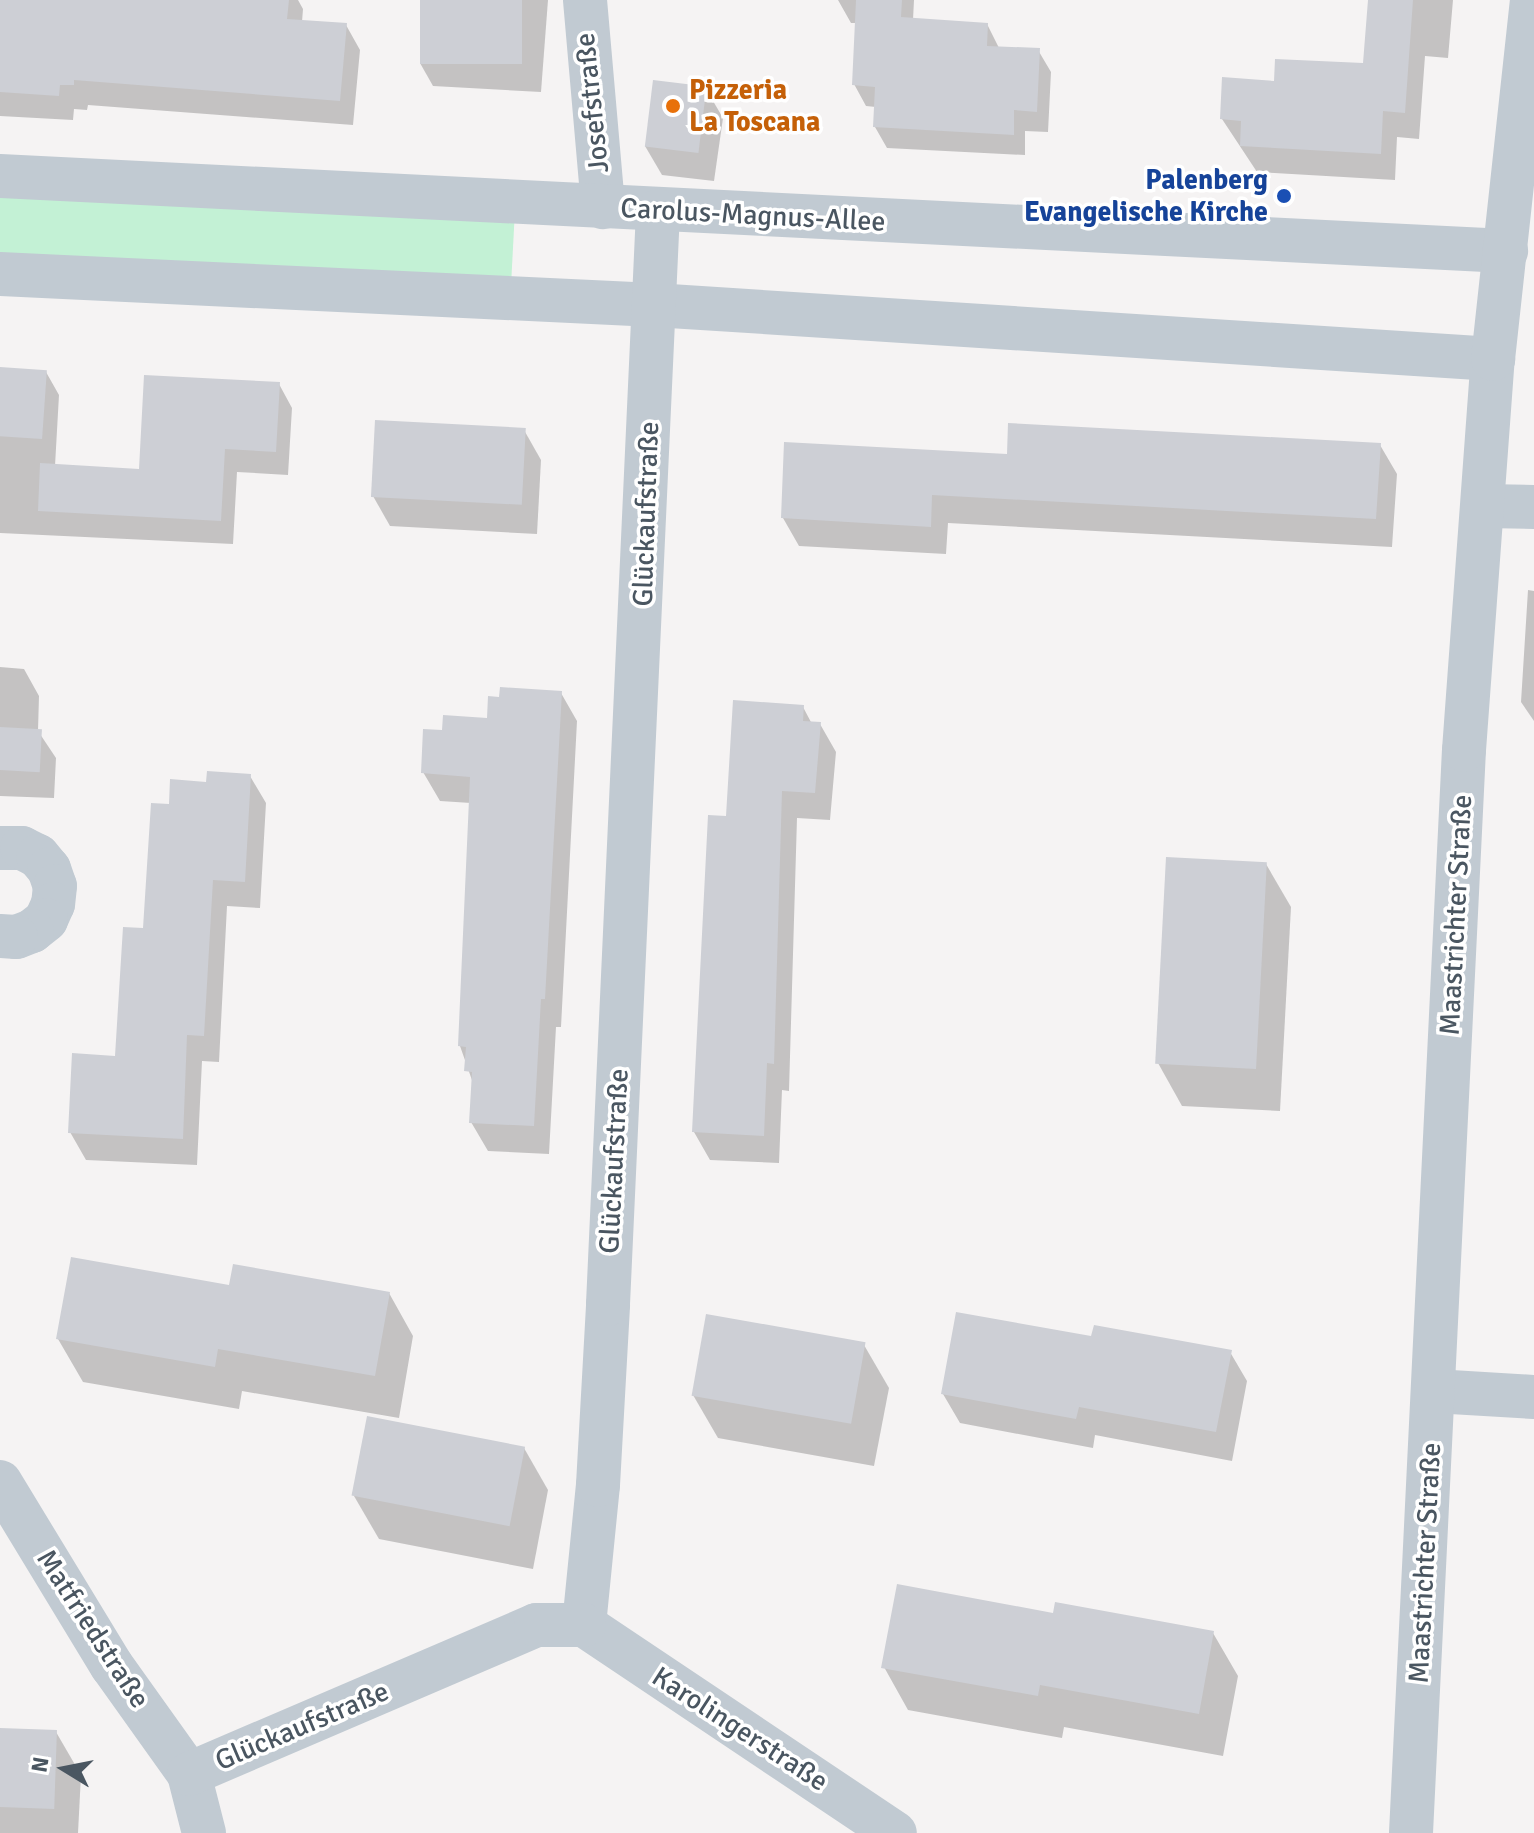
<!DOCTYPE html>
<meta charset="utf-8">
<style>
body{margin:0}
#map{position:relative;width:1534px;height:1833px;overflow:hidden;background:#f5f3f3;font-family:Signika,sans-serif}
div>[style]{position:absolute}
.green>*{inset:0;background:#c3f1d5;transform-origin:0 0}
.shadow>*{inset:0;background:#0003}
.building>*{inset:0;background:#cdcfd5;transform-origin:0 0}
.minor>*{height:44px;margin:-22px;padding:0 22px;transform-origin:22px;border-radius:22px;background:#c1cad2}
.dots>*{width:22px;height:22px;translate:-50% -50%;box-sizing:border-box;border:4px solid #fff;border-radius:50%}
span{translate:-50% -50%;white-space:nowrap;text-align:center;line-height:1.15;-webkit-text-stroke:7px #fff;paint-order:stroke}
.food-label{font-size:28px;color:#c56008;font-weight:700}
.left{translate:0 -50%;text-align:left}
.street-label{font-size:28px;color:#4a5661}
.transit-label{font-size:28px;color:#164399;font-weight:700}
.right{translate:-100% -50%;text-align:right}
.north{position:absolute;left:24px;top:1729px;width:80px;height:80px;-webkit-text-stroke:6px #fff;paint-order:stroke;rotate:280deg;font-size:22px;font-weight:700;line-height:32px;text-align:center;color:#4a5661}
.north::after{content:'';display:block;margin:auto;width:28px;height:36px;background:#4a5661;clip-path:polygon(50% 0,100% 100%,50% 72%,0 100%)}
</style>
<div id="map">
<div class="green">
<i style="left:0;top:196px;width:515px;height:62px;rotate:3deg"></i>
</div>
<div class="shadow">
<i style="clip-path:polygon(68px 0,298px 0,303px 9px,302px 22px,346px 25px,360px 50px,353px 125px,88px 105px,87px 110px,74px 109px,73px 120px,0 116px,0 23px)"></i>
<i style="clip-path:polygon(422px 0,548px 0,541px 92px,433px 86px,420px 63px)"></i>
<i style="clip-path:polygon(838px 0,914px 0,913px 20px,987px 24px,999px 48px,1038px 50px,1051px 72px,1048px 132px,1025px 131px,1025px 155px,887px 148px,875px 127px,876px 107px,866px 106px,854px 84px,857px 23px,851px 23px)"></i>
<i style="clip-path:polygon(1371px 0,1453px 0,1448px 58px,1425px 56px,1419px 139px,1397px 137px,1395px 180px,1257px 172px,1222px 119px,1276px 83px,1365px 65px)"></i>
<i style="clip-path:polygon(706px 89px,723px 118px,714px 181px,662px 175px,645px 146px)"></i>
<i style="clip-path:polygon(0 369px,46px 372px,59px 395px,55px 466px,140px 471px,279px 384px,292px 408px,288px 475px,237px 472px,233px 544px,0 533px)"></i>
<i style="clip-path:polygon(524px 430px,541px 460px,537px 534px,390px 526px,373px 496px)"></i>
<i style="clip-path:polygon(1380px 445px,1397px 474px,1392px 547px,948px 523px,946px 554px,799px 546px,783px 518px,1009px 456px)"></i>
<i style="clip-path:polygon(1528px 590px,1534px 591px,1534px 721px,1521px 702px)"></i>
<i style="clip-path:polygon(0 667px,24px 669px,39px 696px,38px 731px,56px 758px,54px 798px,0 796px)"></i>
<i style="clip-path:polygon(561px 693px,577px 721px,561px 1027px,556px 1027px,549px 1154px,488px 1151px,471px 1122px,473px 1083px,460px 1046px,471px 803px,440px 801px,423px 772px,444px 733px)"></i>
<i style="clip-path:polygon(803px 707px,812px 724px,820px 724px,836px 752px,830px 820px,797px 818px,789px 1091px,782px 1090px,779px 1163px,710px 1160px,694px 1132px,728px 818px)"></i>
<i style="clip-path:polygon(250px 776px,266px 803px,260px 908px,227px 906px,219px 1062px,202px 1061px,197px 1165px,86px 1160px,70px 1132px,117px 1058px,171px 807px,208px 784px)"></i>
<i style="clip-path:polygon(1266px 864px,1291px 907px,1280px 1111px,1182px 1106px,1158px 1063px)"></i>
<i style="clip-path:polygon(231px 1287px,389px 1293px,413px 1336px,399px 1418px,242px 1391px,239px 1409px,83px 1382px,58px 1339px)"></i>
<i style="clip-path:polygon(1093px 1339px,1230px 1352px,1247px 1381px,1232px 1461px,1095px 1435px,1093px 1448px,960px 1423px,943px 1394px)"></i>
<i style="clip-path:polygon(864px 1345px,889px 1388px,874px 1466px,718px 1438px,693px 1395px)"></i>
<i style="clip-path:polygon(524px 1448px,548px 1490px,533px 1569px,379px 1539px,354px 1496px)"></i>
<i style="clip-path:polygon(1055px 1615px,1213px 1633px,1238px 1676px,1223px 1756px,1064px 1727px,1062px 1738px,908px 1710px,884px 1667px)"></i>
<i style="clip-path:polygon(0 1730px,56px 1732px,81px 1775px,78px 1833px,0 1833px)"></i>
</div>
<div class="building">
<i style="clip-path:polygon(0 0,289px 0,287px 19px,347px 23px,340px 101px,74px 80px,74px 85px,60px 85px,59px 96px,0 92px)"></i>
<i style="left:420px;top:0;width:102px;height:64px"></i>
<i style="clip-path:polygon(856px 0,902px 0,901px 17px,988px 23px,987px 46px,1040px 48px,1037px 112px,1014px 110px,1014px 135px,873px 127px,875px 87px,852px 85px)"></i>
<i style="clip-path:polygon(1368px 0,1413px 0,1405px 113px,1383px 111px,1381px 154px,1240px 146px,1241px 121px,1220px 119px,1222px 77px,1274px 81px,1275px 59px,1363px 63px)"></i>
<i style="left:653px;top:80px;width:54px;height:67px;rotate:7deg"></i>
<i style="left:0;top:367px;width:47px;height:69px;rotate:4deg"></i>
<i style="clip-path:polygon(144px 375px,280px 382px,276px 452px,225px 449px,221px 521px,38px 511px,40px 463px,139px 469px)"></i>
<i style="left:375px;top:420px;width:151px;height:77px;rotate:3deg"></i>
<i style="clip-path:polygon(1008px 423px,1381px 443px,1376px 519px,932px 495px,931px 527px,781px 518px,784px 442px,1007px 454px)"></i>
<i style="clip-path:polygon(500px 687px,562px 691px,545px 999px,541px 999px,534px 1126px,469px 1123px,472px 1072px,464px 1071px,466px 1047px,458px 1046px,470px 777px,421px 773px,423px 729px,442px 730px,443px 715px,487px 718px,488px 696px,499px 697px)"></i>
<i style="clip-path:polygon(733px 700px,804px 705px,803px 721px,821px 722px,815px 793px,782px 791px,774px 1064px,767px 1063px,764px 1136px,692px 1132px,708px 815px,726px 816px)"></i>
<i style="left:0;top:727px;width:42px;height:43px;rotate:3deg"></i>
<i style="clip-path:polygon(207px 771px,251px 774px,245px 882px,213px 880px,204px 1036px,187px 1035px,183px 1139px,68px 1133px,72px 1053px,115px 1056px,123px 927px,143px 928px,151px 803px,169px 804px,170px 779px,206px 782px)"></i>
<i style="left:1166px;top:857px;width:101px;height:207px;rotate:3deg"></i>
<i style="clip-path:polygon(71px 1257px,229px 1285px,233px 1264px,390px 1292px,375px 1376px,218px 1349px,215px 1367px,56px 1339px)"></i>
<i style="clip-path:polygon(956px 1312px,1091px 1336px,1094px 1325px,1232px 1350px,1216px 1432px,1079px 1407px,1076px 1419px,941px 1394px)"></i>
<i style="left:706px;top:1314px;width:162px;height:83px;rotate:10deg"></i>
<i style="left:367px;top:1416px;width:161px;height:81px;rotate:11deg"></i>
<i style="clip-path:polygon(897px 1584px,1053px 1613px,1055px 1602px,1214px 1631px,1199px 1714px,1040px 1685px,1038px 1696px,881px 1668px)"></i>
<i style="left:0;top:1728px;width:57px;height:79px;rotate:2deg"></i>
</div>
<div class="minor">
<i style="left:585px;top:0;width:208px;rotate:85deg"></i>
<i style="left:0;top:176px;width:1508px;rotate:2.85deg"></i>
<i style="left:0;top:274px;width:655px;rotate:2.71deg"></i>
<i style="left:654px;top:305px;width:841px;rotate:3.68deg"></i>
<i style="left:1484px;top:506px;width:50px;rotate:1.1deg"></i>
<i style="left:0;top:848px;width:22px"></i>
<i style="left:22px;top:848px;width:18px;rotate:27deg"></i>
<i style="left:38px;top:856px;width:17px;rotate:50deg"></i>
<i style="left:49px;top:869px;width:18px;rotate:71deg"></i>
<i style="left:55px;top:886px;width:18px;rotate:96deg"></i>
<i style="left:53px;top:904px;width:17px;rotate:114deg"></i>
<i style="left:46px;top:920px;width:18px;rotate:142deg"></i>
<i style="left:32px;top:931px;width:17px;rotate:159deg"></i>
<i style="left:16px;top:937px;width:16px;rotate:-176deg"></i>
<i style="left:1434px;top:1391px;width:100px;rotate:3.4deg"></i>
<i style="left:0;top:1482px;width:215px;rotate:58.7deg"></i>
<i style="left:112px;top:1666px;width:133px;rotate:54.5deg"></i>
<i style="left:584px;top:1625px;width:141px;rotate:-84.3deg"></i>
<i style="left:598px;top:1485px;width:181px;rotate:-86.8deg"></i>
<i style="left:608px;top:1304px;width:1094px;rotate:-87.38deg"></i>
<i style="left:584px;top:1625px;width:374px;rotate:33.8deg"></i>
<i style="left:204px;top:1833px;width:61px;rotate:-104.3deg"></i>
<i style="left:189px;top:1774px;width:378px;rotate:-23.2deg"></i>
<i style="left:536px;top:1625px;width:48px"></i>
<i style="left:1411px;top:1833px;width:1084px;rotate:-87.2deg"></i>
<i style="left:1464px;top:750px;width:392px;rotate:-85.8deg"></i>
<i style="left:1493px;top:359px;width:361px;rotate:-83.8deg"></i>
</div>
<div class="dots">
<i style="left:673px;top:106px;background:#e8710a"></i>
<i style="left:1284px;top:196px;background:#1a4fb4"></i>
</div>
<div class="food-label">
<span class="left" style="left:689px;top:106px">Pizzeria<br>La Toscana</span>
</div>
<div class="street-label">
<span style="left:592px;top:103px;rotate:-96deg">Josefstraße</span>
<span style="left:753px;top:215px;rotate:3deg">Carolus-Magnus-Allee</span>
<span style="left:646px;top:514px;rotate:-88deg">Glückaufstraße</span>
<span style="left:1456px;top:915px;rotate:-87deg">Maastrichter Straße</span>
<span style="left:614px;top:1161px;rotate:-87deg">Glückaufstraße</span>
<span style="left:1425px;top:1563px;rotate:-87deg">Maastrichter Straße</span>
<span style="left:93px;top:1629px;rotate:57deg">Matfriedstraße</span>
<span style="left:302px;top:1726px;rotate:-23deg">Glückaufstraße</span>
<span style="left:740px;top:1729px;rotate:33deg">Karolingerstraße</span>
</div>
<div class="transit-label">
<span class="right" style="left:1268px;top:196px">Palenberg<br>Evangelische Kirche</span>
</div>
<div class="north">N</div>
</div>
